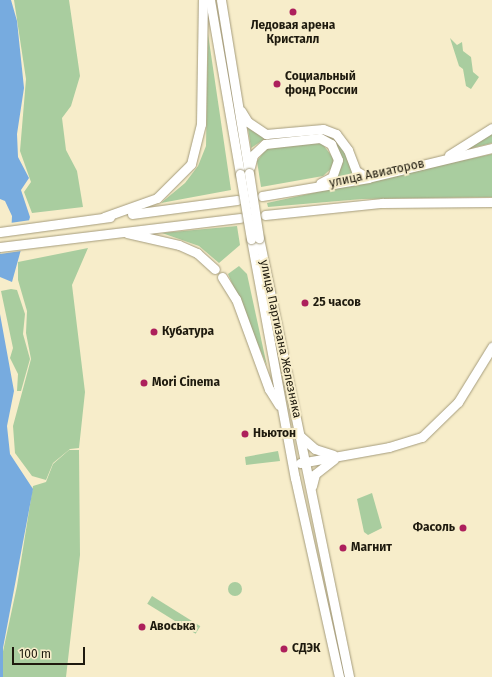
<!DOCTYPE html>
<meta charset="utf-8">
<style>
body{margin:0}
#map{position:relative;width:492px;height:677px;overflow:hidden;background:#f7edca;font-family:"Fira Sans",sans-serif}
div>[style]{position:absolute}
.green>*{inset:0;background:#a9cd9f;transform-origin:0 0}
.round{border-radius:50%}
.water>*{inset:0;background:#77abdf}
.pier>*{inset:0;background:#f7edca}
.roads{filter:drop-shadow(0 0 1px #a59c7c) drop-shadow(0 0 1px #a59c7c)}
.primary>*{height:9px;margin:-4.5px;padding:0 4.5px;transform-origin:4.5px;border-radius:4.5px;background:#fff}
.bridges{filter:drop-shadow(0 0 1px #a59c7c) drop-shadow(0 0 1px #a59c7c)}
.primary-bridge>*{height:9px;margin:-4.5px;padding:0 4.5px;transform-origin:4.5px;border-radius:4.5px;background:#fff}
.dots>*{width:11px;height:11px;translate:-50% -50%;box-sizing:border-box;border:2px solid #f7edca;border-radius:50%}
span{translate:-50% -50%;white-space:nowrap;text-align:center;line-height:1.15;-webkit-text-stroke:4px #f7edca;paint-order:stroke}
.poi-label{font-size:12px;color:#1e1a0e;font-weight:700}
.left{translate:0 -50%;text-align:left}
.right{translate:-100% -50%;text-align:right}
.street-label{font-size:12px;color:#1e1a0e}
.scale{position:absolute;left:12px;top:647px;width:73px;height:18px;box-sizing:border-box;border:2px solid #1e1a0e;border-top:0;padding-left:5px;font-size:12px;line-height:14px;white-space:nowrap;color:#1e1a0e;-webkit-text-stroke:3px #f7edca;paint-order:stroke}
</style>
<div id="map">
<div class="green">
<i style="clip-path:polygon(14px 0,69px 0,80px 76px,71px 106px,62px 118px,66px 150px,77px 171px,83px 207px,32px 213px,24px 192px,31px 182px,20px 151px,26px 79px)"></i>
<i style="clip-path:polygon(208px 34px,231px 190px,161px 203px,185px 183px,198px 166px,206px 146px)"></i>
<i style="clip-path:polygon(450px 38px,457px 45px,462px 42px,463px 51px,471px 57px,473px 72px,479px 77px,471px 89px,466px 86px,463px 69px,459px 66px)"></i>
<i style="clip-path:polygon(248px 128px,264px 137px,282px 137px,263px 140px,251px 148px)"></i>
<i style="clip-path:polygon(323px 132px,343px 146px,354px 174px,336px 177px,342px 165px,338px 147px)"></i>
<i style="clip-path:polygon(492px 133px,492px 143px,468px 149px)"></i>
<i style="clip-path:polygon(321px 142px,334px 159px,334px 166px,323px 176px,261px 187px,257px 161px,266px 149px)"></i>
<i style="clip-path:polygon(492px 154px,492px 197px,362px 199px,268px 207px,267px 203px)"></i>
<i style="clip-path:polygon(237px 226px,240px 245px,219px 263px,199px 246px,162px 233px)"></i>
<i style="clip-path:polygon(88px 248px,72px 285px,85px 392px,79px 448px,70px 449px,53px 463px,46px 480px,32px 476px,15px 453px,13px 426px,31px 359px,26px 333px,27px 311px,18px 280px,18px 262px)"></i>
<i style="clip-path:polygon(239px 266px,247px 274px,267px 366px,228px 274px)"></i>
<i style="clip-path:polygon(11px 289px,17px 290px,25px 314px,23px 334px,30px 359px,21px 391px,17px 391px,18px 374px,10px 358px,13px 348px,1px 291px)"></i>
<i style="clip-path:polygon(69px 450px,79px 450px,80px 555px,66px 677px,3px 677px,2px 656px,17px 586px,33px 486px,46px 482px,53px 464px)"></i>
<i style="clip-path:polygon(278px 451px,280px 461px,246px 465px,245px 457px)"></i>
<i style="clip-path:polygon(372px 493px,382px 528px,368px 535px,364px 532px,357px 499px)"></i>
<i class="round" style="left:228px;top:582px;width:14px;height:14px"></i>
<i style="left:152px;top:596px;width:57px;height:9px;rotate:32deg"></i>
</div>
<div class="water">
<i style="clip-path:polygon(0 0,11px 0,17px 21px,24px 88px,17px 134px,18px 157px,29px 178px,21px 190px,30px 217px,12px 282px,0 277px,0 248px,11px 235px,12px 216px,5px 201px,0 199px)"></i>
<i style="clip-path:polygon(0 314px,14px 391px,7px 426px,10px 454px,33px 489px,3px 648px,3px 677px,0 677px)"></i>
</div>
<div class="pier">
<i style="clip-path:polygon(31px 220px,21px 251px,0 254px,10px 223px)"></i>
</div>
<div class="roads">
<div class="primary">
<i style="left:210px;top:0;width:177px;rotate:80.2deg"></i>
<i style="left:221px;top:0;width:175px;rotate:80.8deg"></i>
<i style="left:241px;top:111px;width:13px;rotate:58deg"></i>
<i style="left:248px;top:122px;width:22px;rotate:34deg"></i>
<i style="left:266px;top:134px;width:57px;rotate:-5deg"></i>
<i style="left:323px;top:129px;width:14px;rotate:21deg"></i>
<i style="left:336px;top:134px;width:20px;rotate:53deg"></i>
<i style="left:348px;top:150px;width:22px;rotate:69deg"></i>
<i style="left:356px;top:171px;width:14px;rotate:30deg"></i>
<i style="left:449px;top:155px;width:51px;rotate:-32.1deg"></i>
<i style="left:250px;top:167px;width:12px;rotate:-76deg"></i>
<i style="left:253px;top:155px;width:16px;rotate:-43deg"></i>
<i style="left:265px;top:144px;width:55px;rotate:-6.2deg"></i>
<i style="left:320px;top:138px;width:13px;rotate:29deg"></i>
<i style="left:331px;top:144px;width:17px;rotate:66deg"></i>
<i style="left:338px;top:160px;width:18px;rotate:109deg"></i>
<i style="left:332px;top:177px;width:13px;rotate:153deg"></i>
<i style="left:262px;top:196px;width:108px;rotate:-9.6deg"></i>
<i style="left:368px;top:178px;width:128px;rotate:-13.6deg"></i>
<i style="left:132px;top:214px;width:106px;rotate:-7.6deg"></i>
<i style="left:265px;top:215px;width:118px;rotate:-5.9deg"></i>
<i style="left:382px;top:203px;width:110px;rotate:-0.5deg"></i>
<i style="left:104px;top:217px;width:56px;rotate:-19.7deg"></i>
<i style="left:157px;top:198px;width:48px;rotate:-45deg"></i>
<i style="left:191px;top:164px;width:41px;rotate:-76deg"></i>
<i style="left:201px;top:124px;width:124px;rotate:-89.1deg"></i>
<i style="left:0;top:232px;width:111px;rotate:-7.8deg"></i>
<i style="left:127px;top:233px;width:53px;rotate:13deg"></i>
<i style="left:179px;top:245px;width:20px;rotate:24deg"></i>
<i style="left:197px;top:253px;width:24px;rotate:42deg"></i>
<i style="left:259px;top:238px;width:448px;rotate:78.4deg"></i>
<i style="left:251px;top:239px;width:243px;rotate:79.6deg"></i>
<i style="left:295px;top:478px;width:204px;rotate:77.5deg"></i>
<i style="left:0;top:247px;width:242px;rotate:-6.9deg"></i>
<i style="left:222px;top:277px;width:26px;rotate:58deg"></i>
<i style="left:236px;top:299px;width:96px;rotate:69.9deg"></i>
<i style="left:269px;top:389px;width:19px;rotate:58deg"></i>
<i style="left:300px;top:436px;width:20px;rotate:41deg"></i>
<i style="left:315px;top:449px;width:19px;rotate:18deg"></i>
<i style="left:300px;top:463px;width:90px;rotate:-10.2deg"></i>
<i style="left:389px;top:447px;width:34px;rotate:-17deg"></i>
<i style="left:422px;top:437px;width:50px;rotate:-44.2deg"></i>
<i style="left:458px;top:402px;width:65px;rotate:-58.3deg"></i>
<i style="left:312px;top:486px;width:12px;rotate:-76deg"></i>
<i style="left:315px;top:474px;width:24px;rotate:-38deg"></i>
</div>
</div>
<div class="bridges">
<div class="primary-bridge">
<i style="left:249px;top:173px;width:66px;rotate:81.3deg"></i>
<i style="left:240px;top:174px;width:66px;rotate:80.4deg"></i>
</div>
</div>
<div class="dots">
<i style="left:293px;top:12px;background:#ad205c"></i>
<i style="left:277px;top:84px;background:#ad205c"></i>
<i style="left:305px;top:303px;background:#ad205c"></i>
<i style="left:154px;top:332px;background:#ad205c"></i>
<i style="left:144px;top:383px;background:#ad205c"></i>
<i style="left:245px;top:434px;background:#ad205c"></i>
<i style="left:463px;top:528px;background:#ad205c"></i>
<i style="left:343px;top:548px;background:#ad205c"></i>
<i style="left:142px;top:627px;background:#ad205c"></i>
<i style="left:284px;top:649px;background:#ad205c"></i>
</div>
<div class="poi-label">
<span style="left:293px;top:33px">Ледовая арена<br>Кристалл</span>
<span class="left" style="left:285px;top:84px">Социальный<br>фонд России</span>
<span class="left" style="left:313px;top:303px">25 часов</span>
<span class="left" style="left:162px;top:332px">Кубатура</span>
<span class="left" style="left:152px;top:383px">Mori Cinema</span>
<span class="left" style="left:253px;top:434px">Ньютон</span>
<span class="right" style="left:455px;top:528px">Фасоль</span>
<span class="left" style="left:351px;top:548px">Магнит</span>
<span class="left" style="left:150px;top:627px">Авоська</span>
<span class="left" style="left:292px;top:649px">СДЭК</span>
</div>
<div class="street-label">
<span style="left:377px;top:174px;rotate:-12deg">улица Авиаторов</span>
<span style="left:280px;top:339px;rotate:78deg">улица Партизана Железняка</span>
</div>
<div class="scale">100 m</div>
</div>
